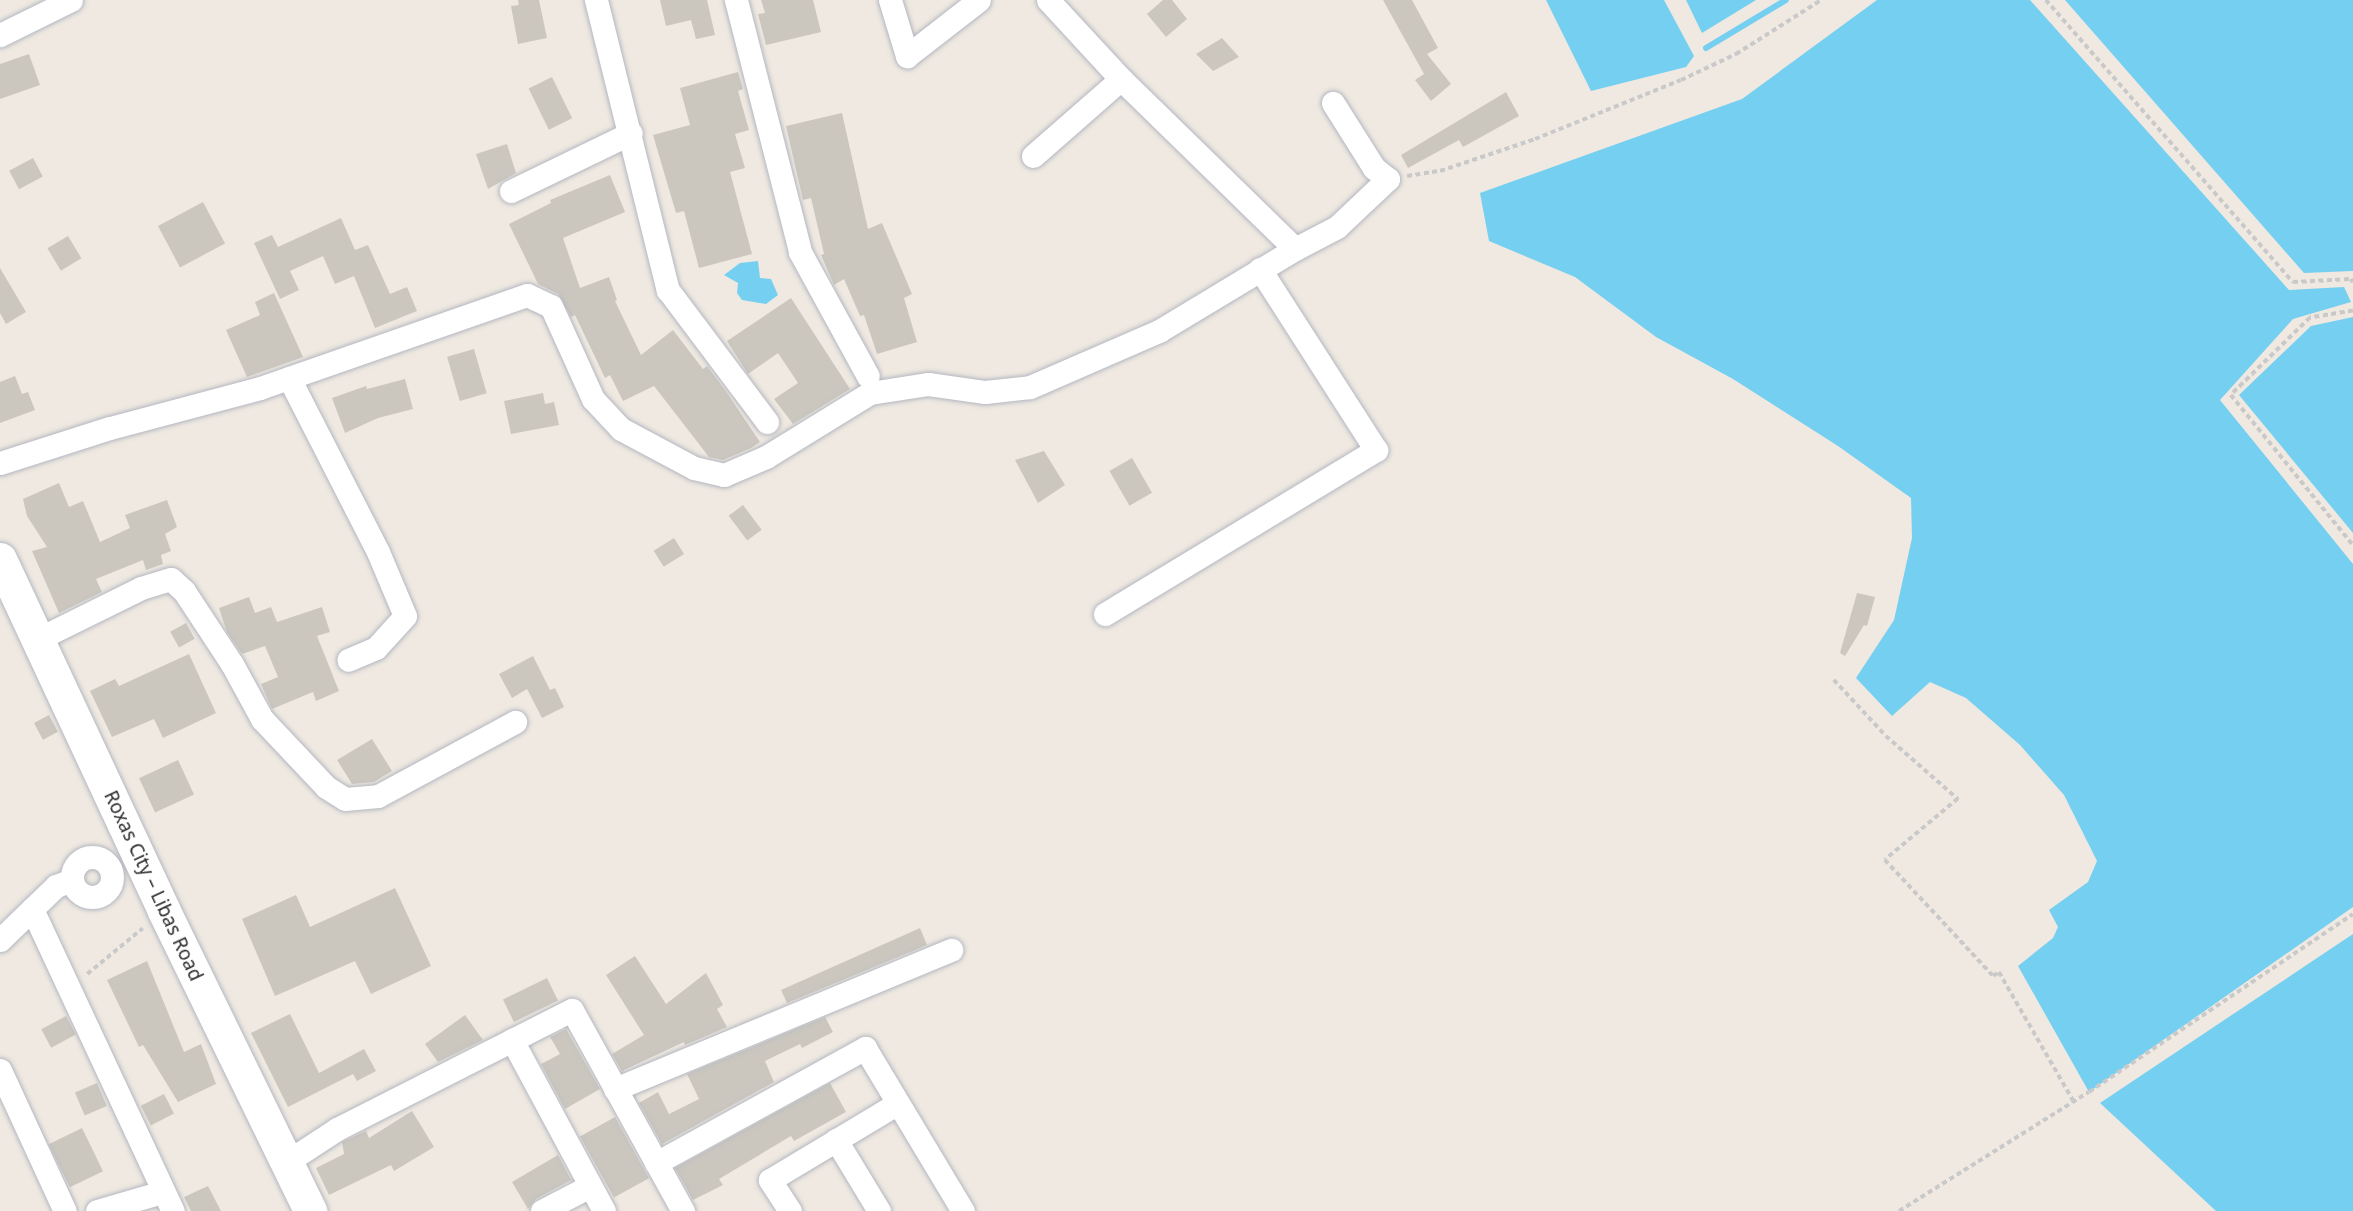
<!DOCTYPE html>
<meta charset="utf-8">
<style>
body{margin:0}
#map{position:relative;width:2353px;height:1211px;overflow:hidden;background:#efe9e1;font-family:"Noto Sans",sans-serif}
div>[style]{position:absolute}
.water>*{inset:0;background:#75cff0}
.stream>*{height:6px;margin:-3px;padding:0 3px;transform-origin:3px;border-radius:3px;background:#75cff0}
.building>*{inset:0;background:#cbc7bf;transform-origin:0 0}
.path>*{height:3.5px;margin-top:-1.75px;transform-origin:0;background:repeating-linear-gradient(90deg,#c9c9c9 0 5px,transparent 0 8.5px)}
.roads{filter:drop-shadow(0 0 2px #b4b7c1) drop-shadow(0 0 2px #b4b7c1)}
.minor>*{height:23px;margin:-11.5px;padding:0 11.5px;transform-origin:11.5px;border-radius:11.5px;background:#fff}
.minor>.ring{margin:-11.5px;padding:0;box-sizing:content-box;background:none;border:23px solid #fff;border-radius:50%}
.secondary>*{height:33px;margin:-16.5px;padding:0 16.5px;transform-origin:16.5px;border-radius:16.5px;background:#fff}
span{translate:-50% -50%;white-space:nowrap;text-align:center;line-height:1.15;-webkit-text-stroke:5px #fff;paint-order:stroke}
.street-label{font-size:19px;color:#2e2e2e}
</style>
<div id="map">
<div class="water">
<i style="clip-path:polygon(1546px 0,1664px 0,1694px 56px,1686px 67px,1591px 91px)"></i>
<i style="clip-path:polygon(1686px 0,1756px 0,1702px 33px)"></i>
<i style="clip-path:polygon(1877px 0,2030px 0,2289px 290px,2344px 287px,2351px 302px,2293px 319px,2220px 400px,2353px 564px,2353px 907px,2089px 1092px,2018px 966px,2053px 938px,2058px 927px,2049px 910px,2088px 882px,2097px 861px,2064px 795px,2020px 745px,1966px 698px,1930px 682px,1892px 716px,1856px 678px,1894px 620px,1912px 538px,1911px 498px,1838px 446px,1733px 379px,1656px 337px,1575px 277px,1489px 241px,1480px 193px,1742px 99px)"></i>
<i style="clip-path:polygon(2065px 0,2353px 0,2353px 271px,2304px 273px)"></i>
<i style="clip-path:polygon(758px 261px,760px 278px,771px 279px,778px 295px,766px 304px,742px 300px,737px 293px,738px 283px,724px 275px,740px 263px)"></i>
<i style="clip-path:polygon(2353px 317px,2353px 533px,2239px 395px,2311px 326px)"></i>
<i style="clip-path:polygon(2353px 934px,2353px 1211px,2216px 1211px,2100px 1103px)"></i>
</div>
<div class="stream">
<i style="left:1706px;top:48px;width:93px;rotate:-31deg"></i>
</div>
<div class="building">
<i style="clip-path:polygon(518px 0,539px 0,547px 38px,518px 44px,511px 6px,519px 5px)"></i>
<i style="clip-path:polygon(660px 0,707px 0,715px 35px,696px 39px,691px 20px,666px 26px)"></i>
<i style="clip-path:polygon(761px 0,813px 0,821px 32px,766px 45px,758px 14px,765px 13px)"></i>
<i style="clip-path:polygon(1163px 0,1172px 0,1187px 19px,1166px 37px,1147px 14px)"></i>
<i style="clip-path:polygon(1383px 0,1412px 0,1438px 48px,1427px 54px,1451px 84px,1431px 101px,1415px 80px,1424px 74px)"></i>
<i style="clip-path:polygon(1222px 38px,1239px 57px,1213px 71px,1196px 54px)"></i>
<i style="clip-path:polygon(29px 54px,40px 85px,0 99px,0 64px)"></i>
<i style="clip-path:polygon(738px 72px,743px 89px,738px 91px,749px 130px,735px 134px,745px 168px,730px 172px,752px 254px,699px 268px,684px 211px,676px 213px,653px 135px,690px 125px,680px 88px)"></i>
<i style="left:552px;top:77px;width:46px;height:26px;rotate:64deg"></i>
<i style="clip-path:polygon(1506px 92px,1519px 116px,1463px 147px,1459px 140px,1408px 168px,1401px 155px)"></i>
<i style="clip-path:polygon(842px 113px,868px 229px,882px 223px,912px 294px,904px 298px,917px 342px,877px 354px,864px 315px,860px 316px,844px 279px,834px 285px,821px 255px,824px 254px,811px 198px,803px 200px,786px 126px)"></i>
<i style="clip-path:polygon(507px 144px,516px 173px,488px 189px,476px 154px)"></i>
<i style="left:33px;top:158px;width:21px;height:27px;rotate:62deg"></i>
<i style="clip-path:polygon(610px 175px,625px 212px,563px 238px,580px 288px,609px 277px,617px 300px,615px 301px,641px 355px,673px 330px,703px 369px,707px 366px,725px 390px,760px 442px,751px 448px,723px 460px,709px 457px,654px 386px,623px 401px,610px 375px,605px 378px,575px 315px,571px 317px,558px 294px,538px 284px,509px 224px,551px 203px,550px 200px)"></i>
<i style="left:203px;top:202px;width:47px;height:51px;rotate:62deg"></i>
<i style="clip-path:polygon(341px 218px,355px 250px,368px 245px,390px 294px,407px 287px,417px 311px,375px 328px,354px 276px,335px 284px,323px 256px,290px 271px,299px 290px,280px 299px,254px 243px,272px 235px,278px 247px)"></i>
<i style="left:68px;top:236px;width:26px;height:24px;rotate:59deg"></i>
<i style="clip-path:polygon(0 268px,26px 312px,6px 324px,0 313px)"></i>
<i style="clip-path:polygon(274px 293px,303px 357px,247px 377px,226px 330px,260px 315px,255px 302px)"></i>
<i style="clip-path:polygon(791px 298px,850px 389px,793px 424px,774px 399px,798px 383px,778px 353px,748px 374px,727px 341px)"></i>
<i style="left:474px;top:349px;width:46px;height:28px;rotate:74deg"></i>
<i style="clip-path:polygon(15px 376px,22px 394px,28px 392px,35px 410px,0 423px,0 382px)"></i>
<i style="clip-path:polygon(405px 379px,413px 409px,378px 418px,345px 433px,332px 398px,366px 386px,367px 389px)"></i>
<i style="clip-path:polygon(543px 393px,545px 404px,554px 402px,559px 425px,511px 434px,504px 401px)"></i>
<i style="clip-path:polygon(1044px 451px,1065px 485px,1038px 503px,1015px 460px)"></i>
<i style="left:1132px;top:458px;width:40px;height:26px;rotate:60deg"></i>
<i style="clip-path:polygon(59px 483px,69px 507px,83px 501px,100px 542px,130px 528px,125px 515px,167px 500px,177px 527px,165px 534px,171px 551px,161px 555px,163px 564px,146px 570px,143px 560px,96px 579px,102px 592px,59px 613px,32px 551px,47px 547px,27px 516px,23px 499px)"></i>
<i style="left:743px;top:505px;width:31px;height:18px;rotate:53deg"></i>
<i style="left:674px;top:538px;width:19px;height:24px;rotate:58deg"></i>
<i style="clip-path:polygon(1857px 593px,1875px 597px,1867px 626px,1864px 625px,1845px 656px,1840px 653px)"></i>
<i style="clip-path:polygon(249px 597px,255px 613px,271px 607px,277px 622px,322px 607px,330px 632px,317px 636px,339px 691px,316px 701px,313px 692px,272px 709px,261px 684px,278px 677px,265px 646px,242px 654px,227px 632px,219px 608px)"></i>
<i style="left:186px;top:623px;width:18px;height:18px;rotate:61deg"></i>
<i style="clip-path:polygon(189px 654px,216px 713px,163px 738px,154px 719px,112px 737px,90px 691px,115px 679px,119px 686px)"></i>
<i style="clip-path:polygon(533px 656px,550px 690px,555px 688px,564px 707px,542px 718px,527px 689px,512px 698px,499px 674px)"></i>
<i style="left:49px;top:715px;width:19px;height:17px;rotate:62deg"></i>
<i style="clip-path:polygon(372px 739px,392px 771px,374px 782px,352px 784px,337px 760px)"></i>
<i style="left:178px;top:760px;width:38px;height:43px;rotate:65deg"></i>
<i style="clip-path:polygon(395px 888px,431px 966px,371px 994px,355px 961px,275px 996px,242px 919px,296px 895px,310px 927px)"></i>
<i style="clip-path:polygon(920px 928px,927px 945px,787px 1003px,781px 990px)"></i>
<i style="clip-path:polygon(635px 956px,666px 1004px,706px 973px,723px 1005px,717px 1009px,727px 1027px,685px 1045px,684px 1042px,622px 1071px,612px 1054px,644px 1035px,606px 975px)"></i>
<i style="clip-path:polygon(147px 961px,184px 1052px,201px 1044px,216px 1084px,178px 1102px,143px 1045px,139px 1047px,107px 980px)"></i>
<i style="left:547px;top:978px;width:25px;height:49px;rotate:64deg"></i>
<i style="clip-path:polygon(290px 1014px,319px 1073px,364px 1049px,376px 1071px,357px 1081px,353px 1074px,288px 1107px,251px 1033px)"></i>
<i style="clip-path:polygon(465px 1015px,483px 1040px,438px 1062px,425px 1044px)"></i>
<i style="left:66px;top:1016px;width:21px;height:28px;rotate:62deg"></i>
<i style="clip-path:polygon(825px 1017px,833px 1032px,802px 1048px,800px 1044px,765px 1061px,774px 1082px,662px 1144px,639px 1103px,658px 1092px,669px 1114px,699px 1099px,687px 1074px)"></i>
<i style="clip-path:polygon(566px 1029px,600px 1089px,565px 1109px,541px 1064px,560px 1054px,550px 1037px)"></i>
<i style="left:97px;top:1083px;width:25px;height:24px;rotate:67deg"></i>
<i style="clip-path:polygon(830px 1083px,846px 1112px,794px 1141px,791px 1136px,719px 1179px,723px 1185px,693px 1200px,675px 1168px)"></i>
<i style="left:164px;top:1094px;width:22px;height:26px;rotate:63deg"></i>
<i style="clip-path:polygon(412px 1111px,434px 1147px,394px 1171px,391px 1165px,329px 1195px,316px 1168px,344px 1154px,342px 1142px,366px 1131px,369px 1138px)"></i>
<i style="left:615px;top:1117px;width:70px;height:40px;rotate:61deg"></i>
<i style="left:82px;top:1128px;width:48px;height:37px;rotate:64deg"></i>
<i style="clip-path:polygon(558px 1155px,571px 1180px,536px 1199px,528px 1209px,512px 1182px)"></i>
<i style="clip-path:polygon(208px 1186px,221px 1211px,191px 1211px,184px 1197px)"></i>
</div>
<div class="path">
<i style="left:2046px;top:0;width:375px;rotate:48.8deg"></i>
<i style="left:2293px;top:282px;width:58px;rotate:-3deg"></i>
<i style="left:2351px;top:279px;width:4px;rotate:63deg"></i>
<i style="left:1407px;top:176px;width:33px;rotate:-9deg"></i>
<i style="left:1440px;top:171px;width:100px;rotate:-18.6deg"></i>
<i style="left:1535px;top:139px;width:157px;rotate:-22deg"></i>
<i style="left:1681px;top:80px;width:61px;rotate:-25.3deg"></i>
<i style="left:1736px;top:54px;width:101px;rotate:-32.4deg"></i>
<i style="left:2353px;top:311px;width:44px;rotate:170.8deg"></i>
<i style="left:2310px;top:318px;width:110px;rotate:135.7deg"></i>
<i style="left:2231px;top:395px;width:193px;rotate:50.9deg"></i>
<i style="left:1834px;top:680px;width:76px;rotate:47.1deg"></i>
<i style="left:1886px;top:736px;width:96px;rotate:41.2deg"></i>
<i style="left:1958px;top:799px;width:95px;rotate:140.1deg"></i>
<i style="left:1885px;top:860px;width:158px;rotate:47deg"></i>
<i style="left:1993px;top:976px;width:7px;rotate:-34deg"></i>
<i style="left:1999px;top:972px;width:150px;rotate:60deg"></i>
<i style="left:87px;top:974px;width:72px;rotate:-39.4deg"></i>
<i style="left:1899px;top:1211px;width:224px;rotate:-32.1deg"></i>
<i style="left:2089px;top:1092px;width:318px;rotate:-34deg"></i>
</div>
<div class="roads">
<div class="minor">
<i style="left:596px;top:0;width:299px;rotate:76.1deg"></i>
<i style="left:668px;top:290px;width:165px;rotate:53.1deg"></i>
<i style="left:736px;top:0;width:260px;rotate:75.7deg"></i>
<i style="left:800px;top:252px;width:141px;rotate:61.3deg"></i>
<i style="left:890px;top:0;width:59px;rotate:73.1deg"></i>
<i style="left:907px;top:56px;width:91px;rotate:-37.9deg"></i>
<i style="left:1048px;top:0;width:108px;rotate:47.3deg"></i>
<i style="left:1121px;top:79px;width:243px;rotate:44.3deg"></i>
<i style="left:0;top:35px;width:79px;rotate:-26.2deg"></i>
<i style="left:1033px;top:156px;width:117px;rotate:-41.2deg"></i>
<i style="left:511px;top:191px;width:133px;rotate:-25.8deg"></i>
<i style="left:289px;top:378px;width:195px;rotate:62.9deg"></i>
<i style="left:378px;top:552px;width:69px;rotate:67.1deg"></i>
<i style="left:405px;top:616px;width:43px;rotate:132.2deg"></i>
<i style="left:376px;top:648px;width:30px;rotate:157deg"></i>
<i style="left:0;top:463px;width:115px;rotate:-17.7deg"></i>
<i style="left:110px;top:428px;width:155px;rotate:-14.9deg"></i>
<i style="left:260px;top:388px;width:283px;rotate:-19.2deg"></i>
<i style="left:527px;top:295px;width:26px;rotate:25deg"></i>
<i style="left:551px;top:306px;width:102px;rotate:65.7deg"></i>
<i style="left:593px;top:399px;width:41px;rotate:47deg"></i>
<i style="left:621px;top:429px;width:83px;rotate:28.1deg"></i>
<i style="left:694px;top:468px;width:31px;rotate:13deg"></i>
<i style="left:724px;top:475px;width:46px;rotate:-23.2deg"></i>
<i style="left:766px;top:457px;width:122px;rotate:-31.6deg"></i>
<i style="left:870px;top:393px;width:59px;rotate:-8.8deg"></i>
<i style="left:928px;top:384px;width:58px;rotate:8deg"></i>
<i style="left:985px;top:392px;width:45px;rotate:-6.3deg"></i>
<i style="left:1030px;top:387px;width:141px;rotate:-23.5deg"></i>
<i style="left:1159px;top:331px;width:159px;rotate:-31.1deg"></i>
<i style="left:1295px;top:249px;width:47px;rotate:-27.6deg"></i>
<i style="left:1337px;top:227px;width:70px;rotate:-43.3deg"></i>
<i style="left:1388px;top:179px;width:18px;rotate:-142deg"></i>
<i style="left:1374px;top:168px;width:77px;rotate:-122.2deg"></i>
<i style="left:1105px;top:614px;width:317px;rotate:-31.2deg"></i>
<i style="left:1376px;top:450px;width:215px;rotate:-122.7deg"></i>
<i style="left:36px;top:640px;width:117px;rotate:-26.3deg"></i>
<i style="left:141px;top:588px;width:31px;rotate:-17deg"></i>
<i style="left:171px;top:579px;width:18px;rotate:43deg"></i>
<i style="left:184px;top:591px;width:87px;rotate:56.7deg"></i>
<i style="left:232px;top:664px;width:63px;rotate:61.4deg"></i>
<i style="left:262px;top:719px;width:93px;rotate:46.7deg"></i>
<i style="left:326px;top:787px;width:22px;rotate:32deg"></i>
<i style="left:345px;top:799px;width:33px;rotate:-5deg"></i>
<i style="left:378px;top:796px;width:156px;rotate:-28.4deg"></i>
<i class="ring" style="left:72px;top:857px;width:17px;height:17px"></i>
<i style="left:32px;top:909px;width:333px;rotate:65deg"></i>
<i style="left:0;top:940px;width:78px;rotate:-44deg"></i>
<i style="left:56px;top:886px;width:17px;rotate:-21deg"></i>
<i style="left:512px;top:1040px;width:194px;rotate:61.7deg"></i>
<i style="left:0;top:1070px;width:155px;rotate:65.3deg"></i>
<i style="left:615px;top:1089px;width:364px;rotate:-22.5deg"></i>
<i style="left:836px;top:1140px;width:83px;rotate:58.8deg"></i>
<i style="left:285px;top:1163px;width:62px;rotate:-33.2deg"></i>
<i style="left:337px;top:1129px;width:263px;rotate:-26.9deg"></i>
<i style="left:572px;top:1010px;width:230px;rotate:61.1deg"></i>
<i style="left:656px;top:1163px;width:239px;rotate:-28.8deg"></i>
<i style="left:865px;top:1048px;width:190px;rotate:59deg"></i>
<i style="left:97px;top:1211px;width:68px;rotate:-16.3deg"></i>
<i style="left:542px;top:1211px;width:54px;rotate:-27.5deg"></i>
<i style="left:790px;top:1211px;width:37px;rotate:-123deg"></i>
<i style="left:770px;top:1180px;width:149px;rotate:-31deg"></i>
</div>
<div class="secondary">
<i style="left:0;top:559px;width:388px;rotate:65deg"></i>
<i style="left:164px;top:911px;width:334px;rotate:64deg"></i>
</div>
</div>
<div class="street-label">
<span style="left:153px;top:886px;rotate:65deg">Roxas City – Libas Road</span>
</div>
</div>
